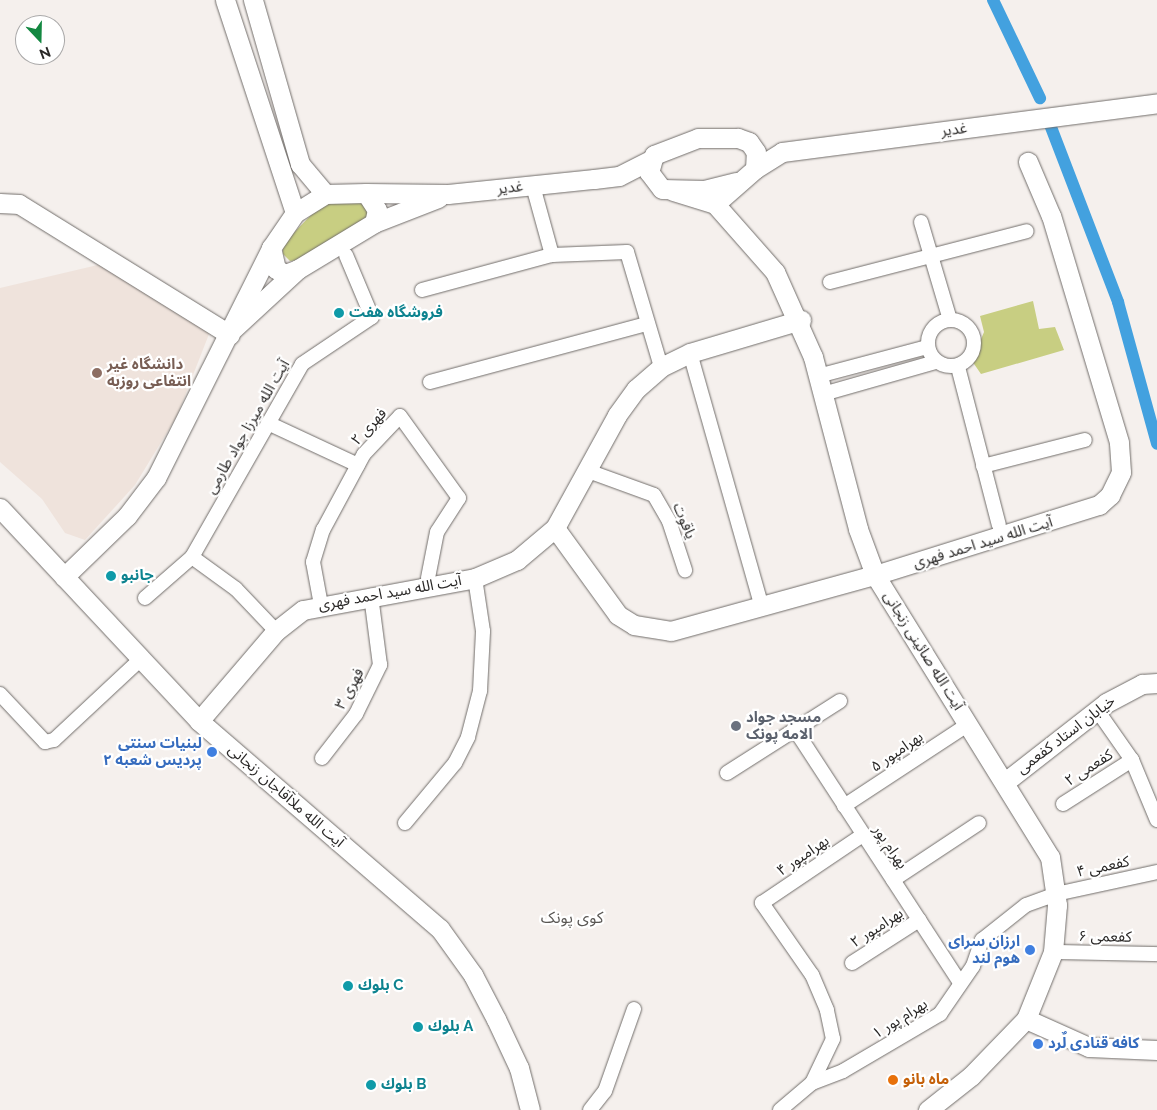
<!DOCTYPE html>
<meta charset="utf-8">
<style>
body{margin:0}
#map{position:relative;width:1157px;height:1110px;overflow:hidden;background:#f5f0ed;font-family:Raleway,"Noto Sans Arabic",sans-serif}
div>[style]{position:absolute}
.built>*{inset:0;background:#efe3dc}
.green>*{inset:0;background:#c8ce82}
.canal>*{height:12px;margin:-6px;padding:0 6px;transform-origin:6px;border-radius:6px;background:#43a1df}
.roads{filter:drop-shadow(0 0 1px #716d6a) drop-shadow(0 0 1px #716d6a)}
.street>*{height:14px;margin:-7px;padding:0 7px;transform-origin:7px;border-radius:7px;background:#fff}
.street>.ring{margin:-7px;padding:0;box-sizing:content-box;background:none;border:14px solid #fff;border-radius:50%}
.secondary>*{height:19px;margin:-9.5px;padding:0 9.5px;transform-origin:9.5px;border-radius:9.5px;background:#fff}
.dots>*{width:14px;height:14px;translate:-50% -50%;box-sizing:border-box;border:2px solid #fff;border-radius:50%}
span{translate:-50% -50%;white-space:nowrap;text-align:center;line-height:1.15;-webkit-text-stroke:4.5px #fff;paint-order:stroke}
.street-label{font-size:15px;color:#2a2827}
.culture-label{font-size:15px;color:#0d838f;font-weight:700}
.left{translate:0 -50%;text-align:left}
.education-label{font-size:15px;color:#785e54;font-weight:700}
.worship-label{font-size:15px;color:#5b616d;font-weight:700}
.shop-label{font-size:15px;color:#366cbe;font-weight:700}
.right{translate:-100% -50%;text-align:right}
.food-label{font-size:15px;color:#c56008;font-weight:700}
.neighbourhood-label{font-size:16px;color:#5a5754}
.north{position:absolute;left:15px;top:15px;width:50px;height:50px;box-sizing:border-box;background:#fff;border:1px solid #aaa9a9;border-radius:50%;rotate:159deg;font-size:14px;font-weight:700;line-height:20px;text-align:center;color:#2a2827}
.north::after{content:'';display:block;margin:auto;width:18px;height:22px;background:#138841;clip-path:polygon(50% 0,100% 100%,50% 72%,0 100%)}
</style>
<div id="map">
<div class="built">
<i style="clip-path:polygon(102px 264px,211px 329px,177px 416px,135px 485px,85px 540px,65px 533px,42px 499px,0 462px,0 288px)"></i>
</div>
<div class="green">
<i style="clip-path:polygon(358px 198px,371px 205px,368px 218px,299px 260px,290px 261px,283px 254px,283px 244px,311px 215px,330px 202px)"></i>
<i style="clip-path:polygon(1033px 301px,1039px 329px,1055px 327px,1064px 350px,981px 374px,972px 361px,984px 332px,980px 316px)"></i>
</div>
<div class="canal">
<i style="left:993px;top:0;width:109px;rotate:64.4deg"></i>
<i style="left:1049px;top:122px;width:193px;rotate:69deg"></i>
<i style="left:1118px;top:302px;width:147px;rotate:74.6deg"></i>
</div>
<div class="roads">
<div class="street">
<i style="left:921px;top:222px;width:102px;rotate:73.5deg"></i>
<i style="left:552px;top:255px;width:75px;rotate:-2.3deg"></i>
<i style="left:627px;top:252px;width:120px;rotate:73.5deg"></i>
<i style="left:830px;top:282px;width:203px;rotate:-14.5deg"></i>
<i style="left:422px;top:290px;width:135px;rotate:-15.1deg"></i>
<i style="left:552px;top:255px;width:72px;rotate:-105.4deg"></i>
<i class="ring" style="left:928px;top:320px;width:32px;height:32px"></i>
<i style="left:690px;top:353px;width:264px;rotate:74.2deg"></i>
<i style="left:958px;top:367px;width:163px;rotate:75.5deg"></i>
<i style="left:818px;top:376px;width:113px;rotate:-14.9deg"></i>
<i style="left:430px;top:382px;width:224px;rotate:-15deg"></i>
<i style="left:823px;top:394px;width:116px;rotate:-15.9deg"></i>
<i style="left:268px;top:423px;width:99px;rotate:25deg"></i>
<i style="left:983px;top:466px;width:105px;rotate:-14.3deg"></i>
<i style="left:588px;top:471px;width:70px;rotate:20deg"></i>
<i style="left:654px;top:495px;width:30px;rotate:60deg"></i>
<i style="left:669px;top:521px;width:52px;rotate:71.9deg"></i>
<i style="left:192px;top:557px;width:54px;rotate:36deg"></i>
<i style="left:236px;top:589px;width:58px;rotate:46.4deg"></i>
<i style="left:145px;top:598px;width:62px;rotate:-41.1deg"></i>
<i style="left:192px;top:557px;width:222px;rotate:-60.3deg"></i>
<i style="left:302px;top:364px;width:84px;rotate:-33.9deg"></i>
<i style="left:372px;top:317px;width:67px;rotate:-112.8deg"></i>
<i style="left:321px;top:605px;width:44px;rotate:-100.5deg"></i>
<i style="left:313px;top:562px;width:34px;rotate:-73deg"></i>
<i style="left:323px;top:530px;width:86px;rotate:-61.7deg"></i>
<i style="left:364px;top:454px;width:52px;rotate:-46.5deg"></i>
<i style="left:400px;top:416px;width:101px;rotate:54.3deg"></i>
<i style="left:459px;top:498px;width:40px;rotate:122.9deg"></i>
<i style="left:437px;top:532px;width:47px;rotate:101.1deg"></i>
<i style="left:0;top:694px;width:66px;rotate:46.8deg"></i>
<i style="left:45px;top:742px;width:9px;rotate:-13deg"></i>
<i style="left:54px;top:740px;width:120px;rotate:-43deg"></i>
<i style="left:1097px;top:710px;width:61px;rotate:55deg"></i>
<i style="left:1132px;top:760px;width:65px;rotate:67.4deg"></i>
<i style="left:794px;top:728px;width:304px;rotate:56.9deg"></i>
<i style="left:322px;top:758px;width:56px;rotate:-52.3deg"></i>
<i style="left:356px;top:714px;width:55px;rotate:-63.9deg"></i>
<i style="left:380px;top:665px;width:70px;rotate:-97.4deg"></i>
<i style="left:727px;top:773px;width:134px;rotate:-32.5deg"></i>
<i style="left:1063px;top:804px;width:82px;rotate:-32.5deg"></i>
<i style="left:844px;top:806px;width:149px;rotate:-33.3deg"></i>
<i style="left:405px;top:823px;width:78px;rotate:-50.2deg"></i>
<i style="left:455px;top:763px;width:29px;rotate:-63deg"></i>
<i style="left:468px;top:737px;width:48px;rotate:-75.4deg"></i>
<i style="left:480px;top:691px;width:60px;rotate:-87.1deg"></i>
<i style="left:483px;top:631px;width:54px;rotate:-98.6deg"></i>
<i style="left:893px;top:880px;width:103px;rotate:-33.5deg"></i>
<i style="left:1053px;top:952px;width:104px;rotate:1.1deg"></i>
<i style="left:852px;top:963px;width:80px;rotate:-32.7deg"></i>
<i style="left:812px;top:1083px;width:49px;rotate:-64.5deg"></i>
<i style="left:833px;top:1039px;width:30px;rotate:-102deg"></i>
<i style="left:827px;top:1010px;width:38px;rotate:-113deg"></i>
<i style="left:812px;top:975px;width:88px;rotate:-124.8deg"></i>
<i style="left:762px;top:903px;width:122px;rotate:-34deg"></i>
<i style="left:590px;top:1110px;width:24px;rotate:-52deg"></i>
<i style="left:605px;top:1091px;width:87px;rotate:-70.5deg"></i>
<i style="left:780px;top:1110px;width:42px;rotate:-40.2deg"></i>
<i style="left:812px;top:1083px;width:33px;rotate:-21deg"></i>
<i style="left:843px;top:1071px;width:113px;rotate:-30.4deg"></i>
<i style="left:940px;top:1014px;width:58px;rotate:-55.5deg"></i>
<i style="left:973px;top:966px;width:28px;rotate:-71deg"></i>
<i style="left:982px;top:940px;width:56px;rotate:-38.5deg"></i>
<i style="left:1026px;top:905px;width:32px;rotate:-20deg"></i>
<i style="left:1056px;top:894px;width:103px;rotate:-12.3deg"></i>
</div>
<div class="secondary">
<i style="left:225px;top:0;width:224px;rotate:71.8deg"></i>
<i style="left:253px;top:0;width:171px;rotate:74deg"></i>
<i style="left:300px;top:164px;width:39px;rotate:50deg"></i>
<i style="left:755px;top:169px;width:32px;rotate:-32deg"></i>
<i style="left:782px;top:152px;width:378px;rotate:-7.4deg"></i>
<i style="left:673px;top:191px;width:44px;rotate:17.2deg"></i>
<i style="left:715px;top:204px;width:91px;rotate:48.6deg"></i>
<i style="left:775px;top:272px;width:93px;rotate:65.9deg"></i>
<i style="left:813px;top:357px;width:178px;rotate:75.3deg"></i>
<i style="left:858px;top:529px;width:49px;rotate:69.7deg"></i>
<i style="left:875px;top:575px;width:332px;rotate:58.2deg"></i>
<i style="left:1050px;top:857px;width:49px;rotate:81.7deg"></i>
<i style="left:1057px;top:905px;width:47px;rotate:94.9deg"></i>
<i style="left:1053px;top:952px;width:72px;rotate:111.9deg"></i>
<i style="left:1026px;top:1019px;width:79px;rotate:134deg"></i>
<i style="left:971px;top:1076px;width:55px;rotate:141.7deg"></i>
<i style="left:366px;top:193px;width:82px;rotate:0.7deg"></i>
<i style="left:448px;top:194px;width:147px;rotate:-5.9deg"></i>
<i style="left:594px;top:179px;width:25px;rotate:-7deg"></i>
<i style="left:619px;top:176px;width:36px;rotate:-27deg"></i>
<i style="left:366px;top:193px;width:20px;rotate:57deg"></i>
<i style="left:377px;top:210px;width:13px;rotate:103deg"></i>
<i style="left:374px;top:223px;width:89px;rotate:148.8deg"></i>
<i style="left:298px;top:269px;width:14px;rotate:159deg"></i>
<i style="left:285px;top:274px;width:10px;rotate:-151deg"></i>
<i style="left:276px;top:269px;width:22px;rotate:-103deg"></i>
<i style="left:271px;top:248px;width:42px;rotate:-55.6deg"></i>
<i style="left:295px;top:213px;width:36px;rotate:-32deg"></i>
<i style="left:325px;top:194px;width:41px;rotate:-1.4deg"></i>
<i style="left:0;top:203px;width:19px;rotate:3deg"></i>
<i style="left:19px;top:204px;width:248px;rotate:31.8deg"></i>
<i style="left:715px;top:204px;width:53px;rotate:-41.2deg"></i>
<i style="left:755px;top:169px;width:17px;rotate:-87deg"></i>
<i style="left:756px;top:152px;width:12px;rotate:-125deg"></i>
<i style="left:749px;top:142px;width:12px;rotate:-160deg"></i>
<i style="left:738px;top:138px;width:40px;rotate:180deg"></i>
<i style="left:698px;top:138px;width:47px;rotate:158.9deg"></i>
<i style="left:654px;top:155px;width:18px;rotate:106deg"></i>
<i style="left:649px;top:172px;width:21px;rotate:53deg"></i>
<i style="left:662px;top:189px;width:42px;rotate:1.4deg"></i>
<i style="left:704px;top:190px;width:33px;rotate:-14deg"></i>
<i style="left:374px;top:223px;width:69px;rotate:-21.3deg"></i>
<i style="left:233px;top:329px;width:88px;rotate:-42.7deg"></i>
<i style="left:0;top:508px;width:291px;rotate:46.9deg"></i>
<i style="left:199px;top:721px;width:318px;rotate:40.8deg"></i>
<i style="left:440px;top:929px;width:57px;rotate:54.3deg"></i>
<i style="left:473px;top:975px;width:50px;rotate:62.4deg"></i>
<i style="left:496px;top:1019px;width:54px;rotate:64.9deg"></i>
<i style="left:519px;top:1068px;width:43px;rotate:75.3deg"></i>
<i style="left:555px;top:528px;width:107px;rotate:54.1deg"></i>
<i style="left:618px;top:615px;width:19px;rotate:32deg"></i>
<i style="left:634px;top:625px;width:37px;rotate:9deg"></i>
<i style="left:671px;top:631px;width:212px;rotate:-15.4deg"></i>
<i style="left:875px;top:575px;width:235px;rotate:-17.4deg"></i>
<i style="left:1099px;top:505px;width:15px;rotate:-42deg"></i>
<i style="left:1110px;top:495px;width:25px;rotate:-64deg"></i>
<i style="left:1121px;top:472px;width:30px;rotate:-94deg"></i>
<i style="left:1119px;top:442px;width:236px;rotate:-106.7deg"></i>
<i style="left:1051px;top:216px;width:59px;rotate:-113.1deg"></i>
<i style="left:64px;top:577px;width:88px;rotate:-44.1deg"></i>
<i style="left:127px;top:516px;width:48px;rotate:-52.7deg"></i>
<i style="left:156px;top:478px;width:257px;rotate:-63.4deg"></i>
<i style="left:199px;top:721px;width:118px;rotate:-49.5deg"></i>
<i style="left:276px;top:631px;width:34px;rotate:-38deg"></i>
<i style="left:303px;top:610px;width:175px;rotate:-10.5deg"></i>
<i style="left:475px;top:578px;width:46px;rotate:-23.2deg"></i>
<i style="left:517px;top:560px;width:50px;rotate:-40.1deg"></i>
<i style="left:555px;top:528px;width:129px;rotate:-61.2deg"></i>
<i style="left:617px;top:415px;width:32px;rotate:-54deg"></i>
<i style="left:636px;top:389px;width:33px;rotate:-41deg"></i>
<i style="left:661px;top:367px;width:32px;rotate:-26deg"></i>
<i style="left:690px;top:353px;width:116px;rotate:-16.6deg"></i>
<i style="left:1005px;top:782px;width:128px;rotate:-38deg"></i>
<i style="left:1106px;top:703px;width:41px;rotate:-27.8deg"></i>
<i style="left:1142px;top:684px;width:15px;rotate:-4deg"></i>
<i style="left:1026px;top:1019px;width:69px;rotate:24deg"></i>
<i style="left:1089px;top:1047px;width:68px;rotate:2.5deg"></i>
</div>
</div>
<div class="dots">
<i style="left:339px;top:313px;background:#0f9aa8"></i>
<i style="left:97px;top:373px;background:#8d6e63"></i>
<i style="left:111px;top:576px;background:#0f9aa8"></i>
<i style="left:736px;top:726px;background:#6b7280"></i>
<i style="left:212px;top:752px;background:#3f7fe0"></i>
<i style="left:1030px;top:950px;background:#3f7fe0"></i>
<i style="left:348px;top:986px;background:#0f9aa8"></i>
<i style="left:418px;top:1027px;background:#0f9aa8"></i>
<i style="left:1038px;top:1044px;background:#3f7fe0"></i>
<i style="left:893px;top:1080px;background:#e8710a"></i>
<i style="left:371px;top:1085px;background:#0f9aa8"></i>
</div>
<div class="street-label">
<span style="left:954px;top:130px;rotate:-7deg">غدیر</span>
<span style="left:510px;top:188px;rotate:-6deg">غدیر</span>
<span style="left:248px;top:427px;rotate:-60deg">آیت الله میرزا جواد طارمی</span>
<span style="left:369px;top:427px;rotate:-47deg">فهری ۲</span>
<span style="left:684px;top:521px;rotate:67deg">یاقوت</span>
<span style="left:983px;top:543px;rotate:-17deg">آیت الله سید احمد فهری</span>
<span style="left:390px;top:593px;rotate:-10deg">آیت الله سید احمد فهری</span>
<span style="left:923px;top:651px;rotate:58deg">آیت الله صائینی زنجانی</span>
<span style="left:350px;top:689px;rotate:-62deg">فهری ۳</span>
<span style="left:1066px;top:735px;rotate:-37deg">خیابان استاد کفعمی</span>
<span style="left:897px;top:752px;rotate:-34deg">بهرامپور ۵</span>
<span style="left:1089px;top:768px;rotate:-33deg">کفعمی ۲</span>
<span style="left:286px;top:796px;rotate:41deg">آیت الله ملاآقاجان زنجانی</span>
<span style="left:890px;top:847px;rotate:56deg">بهرام پور</span>
<span style="left:803px;top:856px;rotate:-34deg">بهرامپور ۴</span>
<span style="left:1103px;top:867px;rotate:-12deg">کفعمی ۴</span>
<span style="left:877px;top:928px;rotate:-33deg">بهرامپور ۲</span>
<span style="left:1105px;top:937px;rotate:1deg">کفعمی ۶</span>
<span style="left:900px;top:1019px;rotate:-32deg">بهرام پور ۱</span>
</div>
<div class="culture-label">
<span class="left" style="left:349px;top:313px">فروشگاه هفت</span>
<span class="left" style="left:121px;top:576px">جانبو</span>
<span class="left" style="left:358px;top:986px">بلوك C</span>
<span class="left" style="left:428px;top:1027px">بلوك A</span>
<span class="left" style="left:381px;top:1085px">بلوك B</span>
</div>
<div class="education-label">
<span class="left" style="left:107px;top:373px">دانشگاه غیر<br>انتفاعی روزبه</span>
</div>
<div class="worship-label">
<span class="left" style="left:746px;top:726px">مسجد جواد<br>الامه پونک</span>
</div>
<div class="shop-label">
<span class="right" style="left:202px;top:752px">لبنیات سنتی<br>پردیس شعبه ۲</span>
<span class="right" style="left:1020px;top:950px">ارزان سرای<br>هوم لند</span>
<span class="left" style="left:1048px;top:1044px">کافه قنادی لٌرد</span>
</div>
<div class="food-label">
<span class="left" style="left:903px;top:1080px">ماه بانو</span>
</div>
<div class="neighbourhood-label">
<span style="left:572px;top:918px">کوی پونک</span>
</div>
<div class="north">N</div>
</div>
